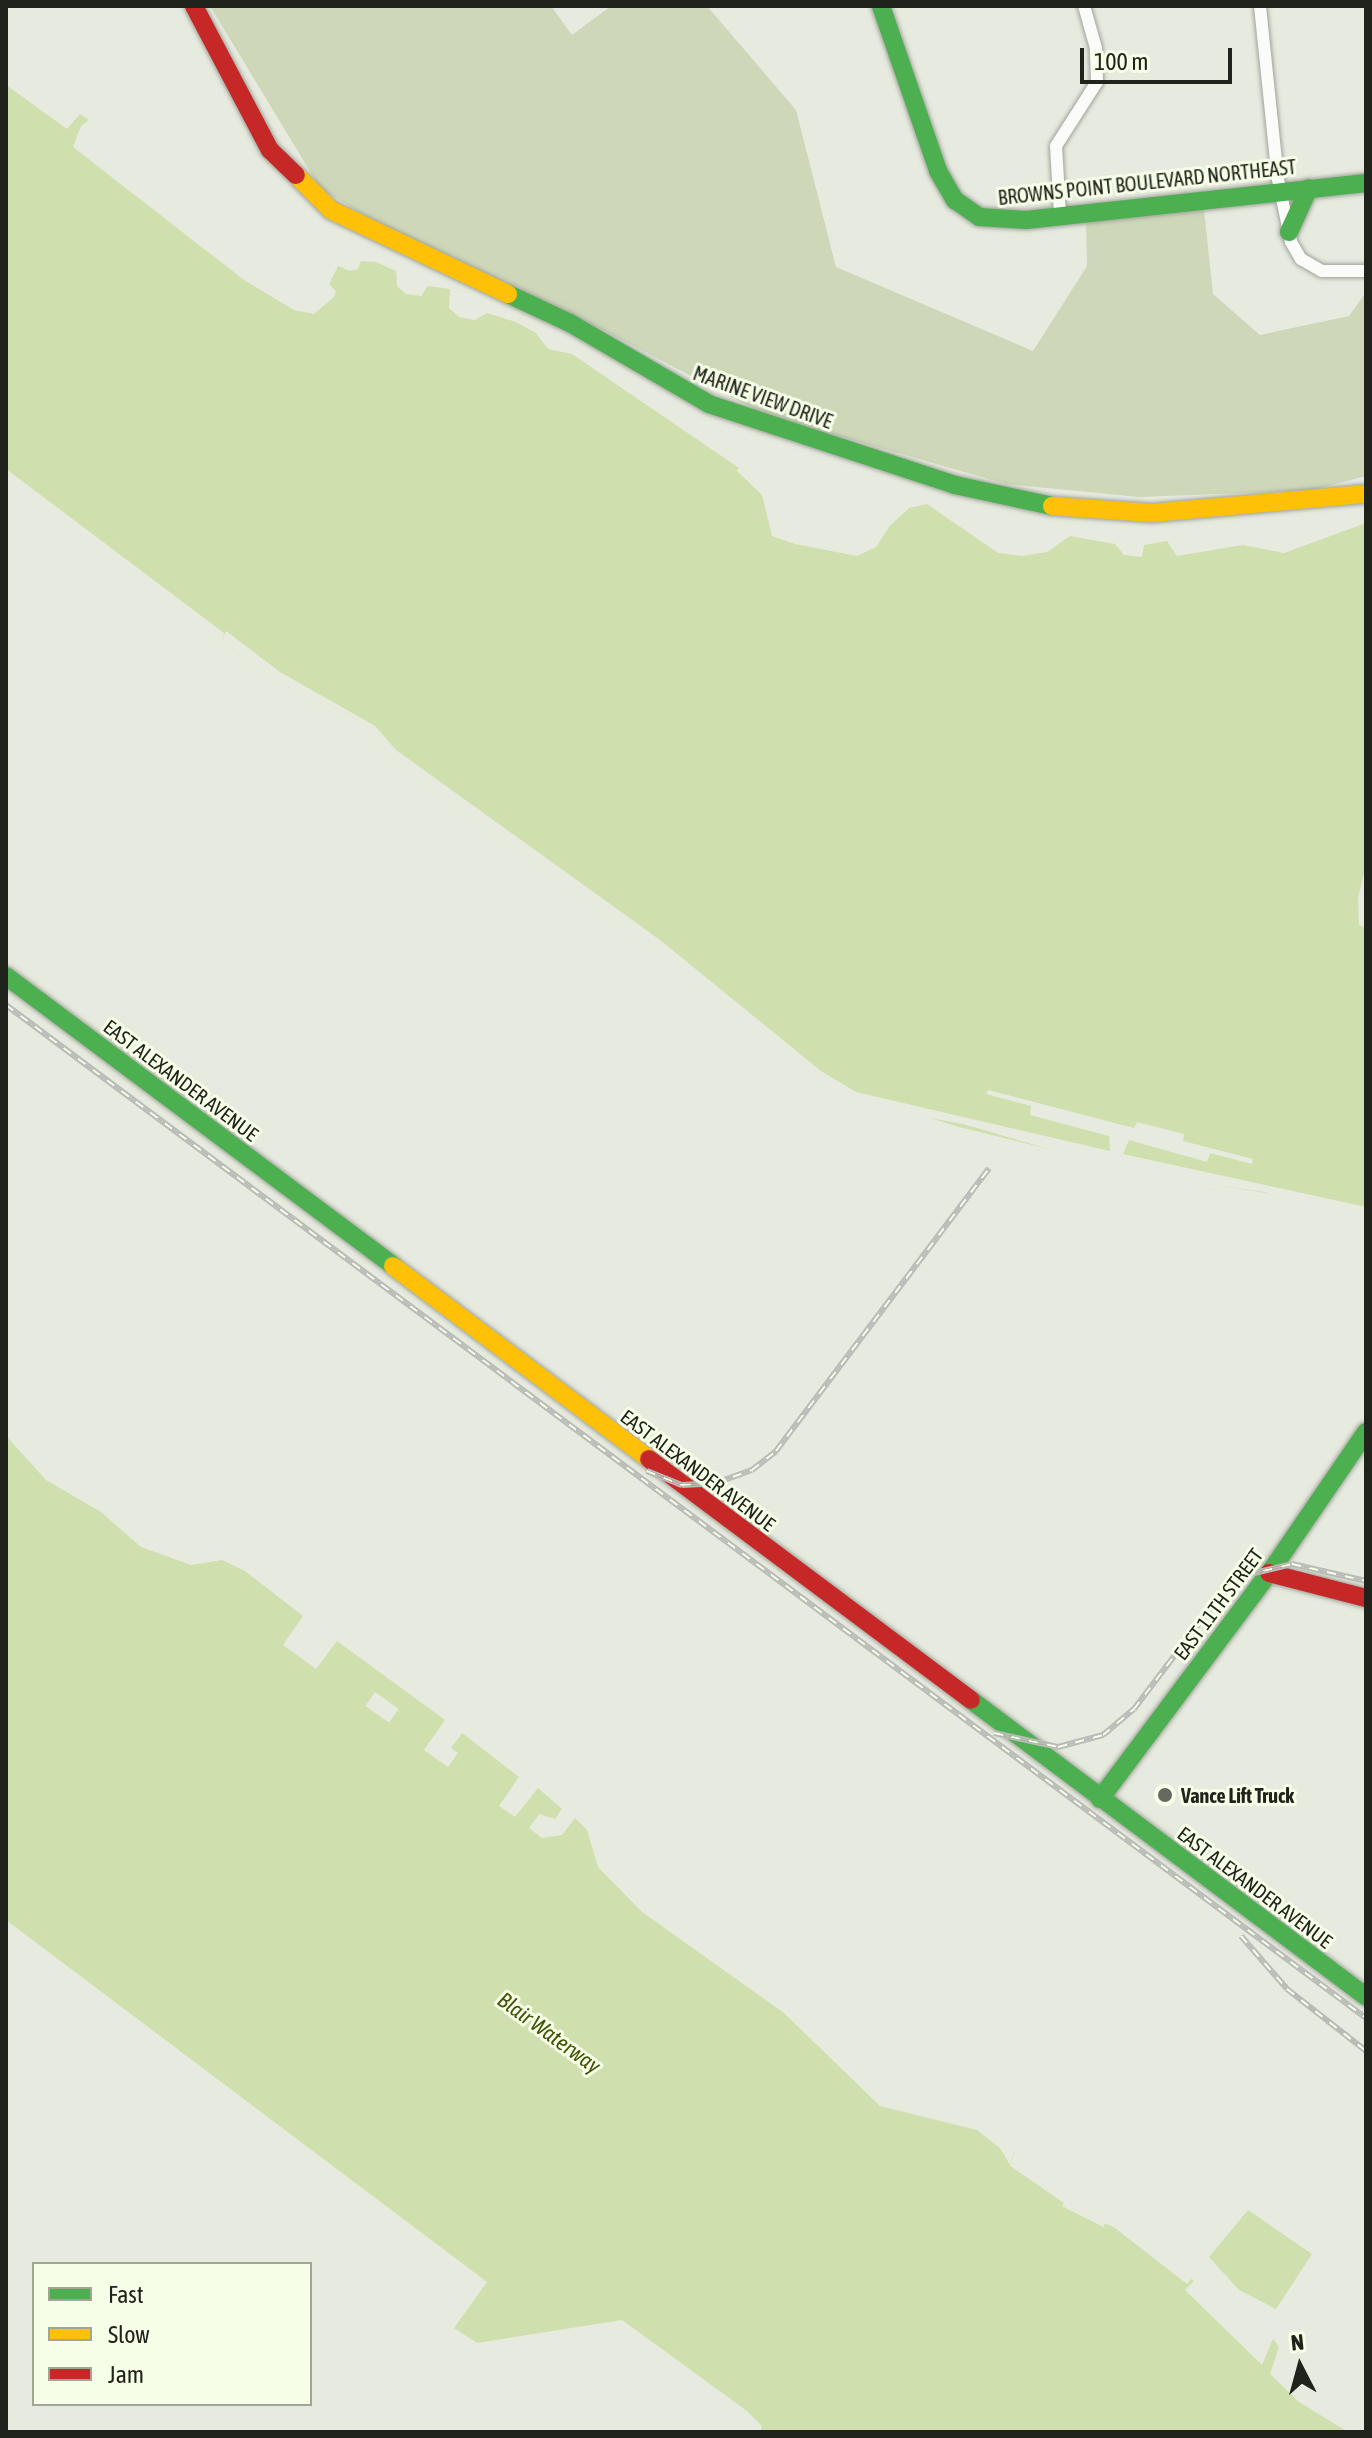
<!DOCTYPE html>
<style>
body{margin:0}
#map{position:relative;width:1372px;height:2438px;overflow:hidden;background:#e7ebdf;font-family:"Asap Condensed",sans-serif}
div>[style]{position:absolute}
.green>*{inset:0;background:#ced8b9}
.water>*{inset:0;background:#cfdfad}
.pier>*{inset:0;background:#e7ebdf;transform-origin:0 0}
.roads{filter:drop-shadow(0 0 2px #a0a39a) drop-shadow(0 0 2px #a0a39a)}
.street>*{height:12px;margin:-6px;padding:0 6px;transform-origin:6px;border-radius:6px;background:#fbfcfa}
.fast>*{height:18px;margin:-9px;padding:0 9px;transform-origin:9px;border-radius:9px;background:#4caf50}
.slow>*{height:18px;margin:-9px;padding:0 9px;transform-origin:9px;border-radius:9px;background:#ffc107}
.jam>*{height:18px;margin:-9px;padding:0 9px;transform-origin:9px;border-radius:9px;background:#c62828}
.rail>*{height:6px;margin-top:-3px;transform-origin:0;background:repeating-linear-gradient(90deg,#f6fee7 0 9px,#b9bbb7 0 18px);box-sizing:border-box;border-block:2px solid #b9bbb7}
.dots>*{width:22px;height:22px;translate:-50% -50%;box-sizing:border-box;border:4px solid #f6fee7;border-radius:50%}
span{translate:-50% -50%;white-space:nowrap;text-align:center;line-height:1.15;-webkit-text-stroke:6px #f6fee7;paint-order:stroke}
.street-label{font-size:20px;color:#20231b}
.poi-label{font-size:20px;color:#20231b;font-weight:700}
.left{translate:0 -50%;text-align:left}
.water-label{font-size:22px;color:#425207;font-style:italic}
.frame{position:absolute;inset:0;border:8px solid #20231b;pointer-events:none}
.legend{position:absolute;left:32px;top:2262px;width:280px;height:144px;box-sizing:border-box;background:#f6fee7;border:2px solid #a0a695;margin:0;padding:10px 14px;list-style:none;font-size:24px;color:#20231b}
.legend li{display:flex;align-items:center;gap:16px;height:40px}
.legend b{width:40px;border:2px solid #a0a695}
.north{position:absolute;left:1260px;top:2326px;width:80px;height:80px;-webkit-text-stroke:6px #f6fee7;paint-order:stroke;rotate:354deg;font-size:22px;font-weight:700;line-height:32px;text-align:center;color:#20231b}
.north::after{content:'';display:block;margin:auto;width:28px;height:36px;background:#20231b;clip-path:polygon(50% 0,100% 100%,50% 72%,0 100%)}
.scale{position:absolute;left:1080px;top:48px;width:152px;height:36px;box-sizing:border-box;border:4px solid #20231b;border-top:0;padding-left:10px;font-size:24px;line-height:28px;white-space:nowrap;color:#20231b;-webkit-text-stroke:6px #f6fee7;paint-order:stroke}
</style>
<div id="map">
<div class="green">
<i style="clip-path:polygon(210px 6px,551px 6px,572px 35px,611px 6px,707px 6px,796px 110px,836px 267px,1033px 351px,1087px 266px,1086px 222px,1204px 209px,1213px 294px,1260px 335px,1349px 316px,1366px 292px,1366px 476px,1313px 490px,1139px 497px,1006px 484px,766px 415px,580px 318px,402px 239px,320px 188px)"></i>
</div>
<div class="water">
<i style="clip-path:polygon(6px 85px,67px 129px,80px 114px,89px 120px,83px 127px,87px 145px,251px 268px,305px 298px,324px 295px,338px 266px,350px 271px,358px 269px,361px 261px,376px 262px,396px 271px,397px 286px,406px 294px,421px 296px,428px 286px,450px 289px,449px 308px,459px 317px,475px 320px,487px 313px,516px 322px,536px 333px,548px 349px,572px 354px,761px 483px,785px 536px,848px 551px,867px 547px,909px 508px,927px 504px,998px 553px,1022px 556px,1047px 552px,1070px 536px,1115px 544px,1124px 555px,1142px 557px,1144px 545px,1167px 541px,1177px 556px,1243px 545px,1284px 553px,1366px 523px,1366px 865px,1358px 898px,1359px 925px,1366px 928px,1366px 1221px,1271px 1194px,1223px 1186px,1214px 1190px,959px 1127px,832px 1087px,384px 752px,370px 727px,322px 701px,318px 706px,243px 657px,222px 640px,224px 633px,6px 469px)"></i>
<i style="clip-path:polygon(6px 1417px,55px 1470px,186px 1553px,225px 1547px,544px 1777px,606px 1850px,614px 1872px,881px 2079px,960px 2117px,1015px 2152px,1010px 2166px,1064px 2203px,1115px 2228px,1187px 2284px,1191px 2279px,1272px 2337px,1300px 2378px,1359px 2432px,760px 2432px,762px 2426px,747px 2411px,622px 2320px,477px 2343px,454px 2328px,487px 2282px,6px 1920px)"></i>
<i style="clip-path:polygon(1248px 2210px,1312px 2254px,1276px 2309px,1239px 2290px,1209px 2257px)"></i>
</div>
<div class="pier">
<i style="clip-path:polygon(89px 120px,90px 142px,264px 273px,303px 295px,321px 292px,326px 281px,336px 291px,334px 297px,314px 314px,294px 310px,244px 280px,73px 147px,81px 126px)"></i>
<i style="clip-path:polygon(741px 465px,765px 481px,787px 533px,848px 547px,865px 543px,898px 513px,876px 547px,857px 556px,795px 544px,772px 536px,762px 495px,737px 471px)"></i>
<i style="clip-path:polygon(226px 631px,280px 672px,375px 726px,396px 750px,660px 940px,821px 1071px,856px 1092px,1110px 1151px,1109px 1136px,1030px 1115px,1031px 1106px,986px 1094px,988px 1090px,1134px 1128px,1137px 1122px,1184px 1134px,1183px 1141px,1253px 1159px,1252px 1164px,1210px 1153px,1207px 1162px,1129px 1140px,1123px 1154px,1366px 1207px,1366px 1224px,1264px 1192px,1223px 1186px,1214px 1190px,1118px 1169px,963px 1124px,839px 1101px,747px 1024px,384px 752px,370px 727px,322px 701px,318px 706px,243px 657px,222px 640px)"></i>
<i style="clip-path:polygon(6px 1413px,48px 1447px,58px 1467px,90px 1490px,118px 1500px,187px 1549px,225px 1545px,246px 1555px,473px 1718px,591px 1809px,608px 1836px,610px 1858px,617px 1869px,853px 2047px,883px 2076px,991px 2129px,1016px 2147px,1010px 2165px,1000px 2148px,977px 2130px,880px 2106px,784px 2013px,642px 1912px,598px 1867px,587px 1830px,575px 1818px,562px 1835px,542px 1838px,529px 1828px,539px 1814px,555px 1819px,562px 1809px,538px 1788px,515px 1817px,499px 1806px,519px 1777px,462px 1733px,451px 1748px,458px 1753px,448px 1767px,424px 1750px,445px 1720px,337px 1641px,316px 1669px,283px 1645px,303px 1616px,245px 1571px,222px 1560px,191px 1565px,141px 1547px,101px 1512px,46px 1480px,6px 1436px)"></i>
<i style="left:375px;top:1692px;width:29px;height:17px;rotate:35deg"></i>
<i style="left:1066px;top:2199px;width:46px;height:8px;rotate:27deg"></i>
<i style="clip-path:polygon(1197px 2278px,1275px 2334px,1262px 2365px,1185px 2290px)"></i>
<i style="clip-path:polygon(1281px 2341px,1303px 2375px,1363px 2432px,1348px 2432px,1299px 2402px,1270px 2374px)"></i>
</div>
<div class="roads">
<div class="street">
<i style="left:1260px;top:6px;width:174px;rotate:84.1deg"></i>
<i style="left:1278px;top:179px;width:64px;rotate:78.3deg"></i>
<i style="left:1291px;top:242px;width:20px;rotate:60deg"></i>
<i style="left:1301px;top:259px;width:24px;rotate:30deg"></i>
<i style="left:1322px;top:271px;width:44px"></i>
<i style="left:1060px;top:215px;width:69px;rotate:-93.3deg"></i>
<i style="left:1056px;top:146px;width:76px;rotate:-57.4deg"></i>
<i style="left:1097px;top:82px;width:34px;rotate:-92deg"></i>
<i style="left:1096px;top:48px;width:44px;rotate:-105.9deg"></i>
</div>
<div class="fast">
<i style="left:881px;top:6px;width:175px;rotate:70.9deg"></i>
<i style="left:938px;top:171px;width:34px;rotate:60deg"></i>
<i style="left:955px;top:200px;width:29px;rotate:35deg"></i>
<i style="left:979px;top:217px;width:47px;rotate:3.7deg"></i>
<i style="left:1026px;top:220px;width:342px;rotate:-6.2deg"></i>
<i style="left:1289px;top:232px;width:48px;rotate:-65.6deg"></i>
<i style="left:508px;top:294px;width:68px;rotate:25.1deg"></i>
<i style="left:570px;top:323px;width:161px;rotate:30.2deg"></i>
<i style="left:709px;top:404px;width:259px;rotate:18.2deg"></i>
<i style="left:955px;top:485px;width:99px;rotate:12.2deg"></i>
<i style="left:6px;top:976px;width:484px;rotate:36.8deg"></i>
<i style="left:971px;top:1700px;width:494px;rotate:36.9deg"></i>
<i style="left:1100px;top:1799px;width:292px;rotate:-53.2deg"></i>
<i style="left:1275px;top:1565px;width:161px;rotate:-55.6deg"></i>
</div>
<div class="slow">
<i style="left:296px;top:175px;width:49px;rotate:45deg"></i>
<i style="left:331px;top:210px;width:196px;rotate:25.4deg"></i>
<i style="left:1052px;top:506px;width:100px;rotate:4deg"></i>
<i style="left:1152px;top:513px;width:215px;rotate:-5.1deg"></i>
<i style="left:393px;top:1266px;width:321px;rotate:37deg"></i>
</div>
<div class="jam">
<i style="left:194px;top:6px;width:163px;rotate:62.2deg"></i>
<i style="left:270px;top:150px;width:36px;rotate:44deg"></i>
<i style="left:649px;top:1459px;width:402px;rotate:36.8deg"></i>
<i style="left:1269px;top:1573px;width:100px;rotate:14.5deg"></i>
</div>
</div>
<div class="rail">
<i style="left:6px;top:1005px;width:1696px;rotate:36.68deg"></i>
<i style="left:647px;top:1471px;width:38px;rotate:22deg"></i>
<i style="left:682px;top:1485px;width:34px;rotate:-3deg"></i>
<i style="left:716px;top:1483px;width:38px;rotate:-20deg"></i>
<i style="left:752px;top:1470px;width:31px;rotate:-38deg"></i>
<i style="left:776px;top:1451px;width:354px;rotate:-53deg"></i>
<i style="left:994px;top:1733px;width:66px;rotate:12.3deg"></i>
<i style="left:1058px;top:1747px;width:47px;rotate:-14.9deg"></i>
<i style="left:1103px;top:1735px;width:40px;rotate:-40deg"></i>
<i style="left:1134px;top:1709px;width:152px;rotate:-52.8deg"></i>
<i style="left:1226px;top:1588px;width:24px;rotate:-33deg"></i>
<i style="left:1246px;top:1575px;width:47px;rotate:-13.4deg"></i>
<i style="left:1292px;top:1564px;width:76px;rotate:12.9deg"></i>
<i style="left:1241px;top:1936px;width:70px;rotate:49deg"></i>
<i style="left:1287px;top:1989px;width:100px;rotate:38.1deg"></i>
</div>
<div class="dots">
<i style="left:1165px;top:1795px;background:#666960"></i>
</div>
<div class="street-label">
<span style="left:1147px;top:182px;rotate:-6deg">BROWNS POINT BOULEVARD NORTHEAST</span>
<span style="left:763px;top:397px;rotate:20deg">MARINE VIEW DRIVE</span>
<span style="left:181px;top:1080px;rotate:37deg">EAST ALEXANDER AVENUE</span>
<span style="left:698px;top:1470px;rotate:37deg">EAST ALEXANDER AVENUE</span>
<span style="left:1218px;top:1604px;rotate:-53deg">EAST 11TH STREET</span>
<span style="left:1255px;top:1887px;rotate:37deg">EAST ALEXANDER AVENUE</span>
</div>
<div class="poi-label">
<span class="left" style="left:1181px;top:1795px">Vance Lift Truck</span>
</div>
<div class="water-label">
<span style="left:549px;top:2033px;rotate:36deg">Blair Waterway</span>
</div>
<div class="frame"></div>
<ul class="legend">
<li><b style="height:10px;background:#4caf50"></b>Fast</li>
<li><b style="height:10px;background:#ffc107"></b>Slow</li>
<li><b style="height:10px;background:#c62828"></b>Jam</li>
</ul>
<div class="north">N</div>
<div class="scale">100 m</div>
</div>
